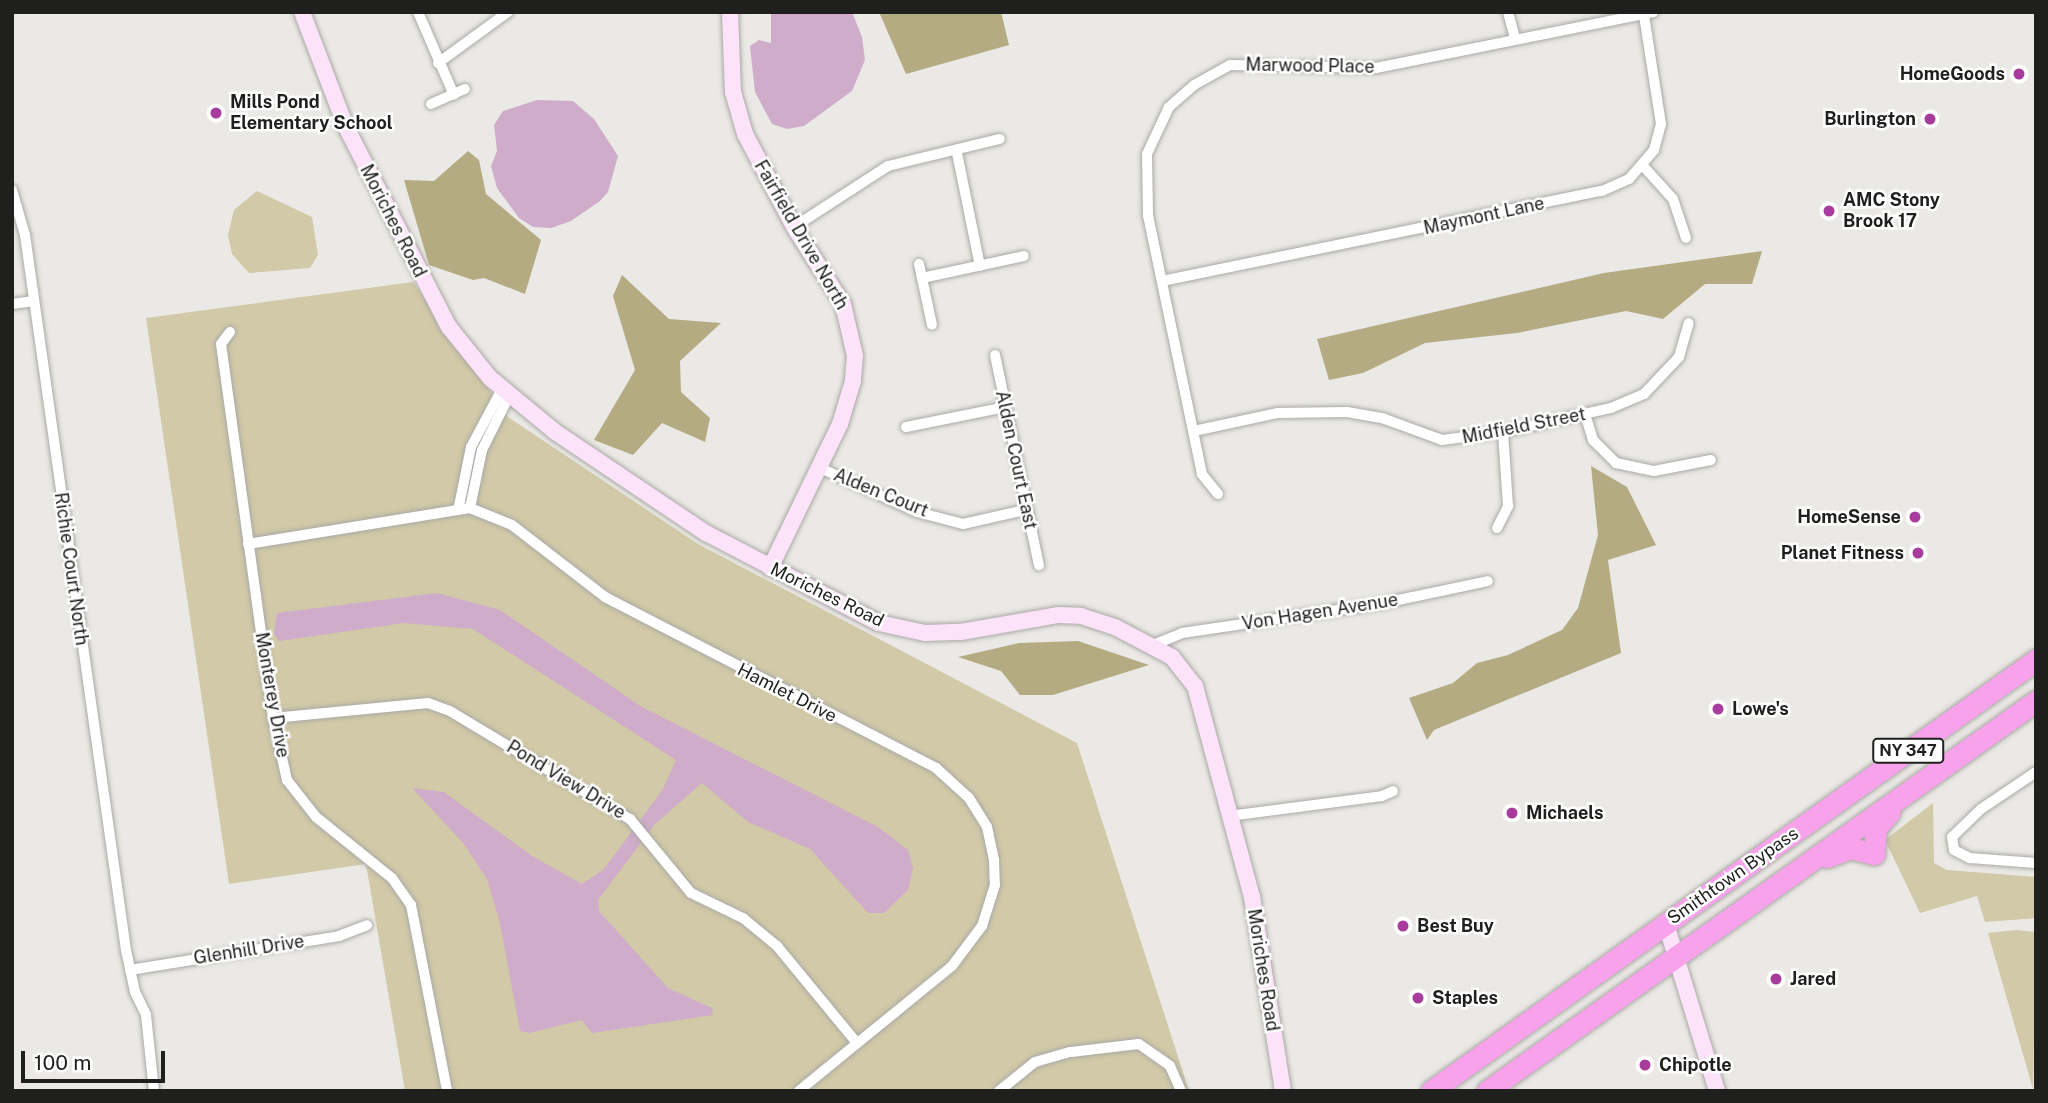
<!DOCTYPE html>
<style>
body{margin:0}
#map{position:relative;width:2048px;height:1103px;overflow:hidden;background:#eae9e5;font-family:"Public Sans",sans-serif}
div>[style]{position:absolute}
.green>*{inset:0;background:#d1c9a7}
.forest>*{inset:0;background:#b4ab83}
.water>*{inset:0;background:#cfacc9}
.roads{filter:drop-shadow(0 0 2px #aaa9a6) drop-shadow(0 0 2px #aaa9a6)}
.street>*{height:10px;margin:-5px;padding:0 5px;transform-origin:5px;border-radius:5px;background:#fff}
.secondary>*{height:16px;margin:-8px;padding:0 8px;transform-origin:8px;border-radius:8px;background:#fde3f9}
.highway>*{height:21px;margin:-10.5px;padding:0 10.5px;transform-origin:10.5px;border-radius:10.5px;background:#f7a2ea}
.dots>*{width:19px;height:19px;translate:-50% -50%;box-sizing:border-box;border:4px solid #fff;border-radius:50%}
span{translate:-50% -50%;white-space:nowrap;text-align:center;line-height:1.15;-webkit-text-stroke:5px #fff;paint-order:stroke}
.shield-label span{padding:2px 5px;background:#fff;border:2px solid;border-radius:5px;-webkit-text-stroke-width:0}
.shield-label{font-size:16px;color:#1f1f1e;font-weight:700}
.street-label{font-size:18px;color:#1f1f1e}
.poi-label{font-size:18px;color:#1f1f1e;font-weight:700}
.right{translate:-100% -50%;text-align:right}
.left{translate:0 -50%;text-align:left}
.frame{position:absolute;inset:0;border:14px solid #1f1f1e;pointer-events:none}
.scale{position:absolute;left:21px;top:1051px;width:144px;height:32px;box-sizing:border-box;border:4px solid #1f1f1e;border-top:0;padding-left:9px;font-size:21px;line-height:24px;white-space:nowrap;color:#1f1f1e;-webkit-text-stroke:5px #fff;paint-order:stroke}
</style>
<div id="map">
<div class="green">
<i style="clip-path:polygon(257px 191px,312px 217px,318px 255px,310px 268px,249px 273px,232px 254px,228px 235px,234px 210px)"></i>
<i style="clip-path:polygon(413px 282px,508px 417px,698px 544px,1077px 743px,1189px 1091px,405px 1091px,366px 864px,229px 884px,146px 318px)"></i>
<i style="clip-path:polygon(1933px 803px,1934px 863px,1947px 870px,2036px 877px,2036px 918px,1985px 922px,1977px 896px,1920px 913px,1885px 840px)"></i>
<i style="clip-path:polygon(2016px 930px,2036px 932px,2033px 1089px,1988px 933px)"></i>
</div>
<div class="forest">
<i style="clip-path:polygon(879px 12px,1001px 12px,1009px 45px,906px 74px)"></i>
<i style="clip-path:polygon(468px 151px,479px 160px,486px 194px,541px 240px,525px 294px,484px 278px,473px 280px,429px 265px,404px 180px,434px 181px)"></i>
<i style="clip-path:polygon(1762px 251px,1752px 284px,1705px 284px,1663px 319px,1626px 311px,1517px 333px,1425px 343px,1363px 373px,1329px 380px,1317px 339px,1604px 273px)"></i>
<i style="clip-path:polygon(622px 275px,669px 319px,721px 323px,680px 361px,681px 392px,710px 418px,705px 442px,662px 423px,633px 455px,594px 440px,635px 370px,613px 296px)"></i>
<i style="clip-path:polygon(1591px 466px,1627px 487px,1656px 545px,1608px 560px,1621px 653px,1434px 730px,1427px 740px,1409px 698px,1453px 683px,1477px 663px,1508px 655px,1562px 630px,1578px 608px,1598px 535px)"></i>
<i style="clip-path:polygon(1078px 641px,1149px 665px,1053px 695px,1020px 695px,1001px 671px,958px 657px,1019px 643px)"></i>
</div>
<div class="water">
<i style="clip-path:polygon(771px 12px,852px 12px,862px 37px,865px 60px,852px 91px,804px 126px,787px 129px,772px 124px,755px 92px,750px 46px,759px 40px,771px 43px)"></i>
<i style="clip-path:polygon(537px 100px,573px 101px,594px 119px,618px 156px,608px 192px,600px 201px,571px 221px,551px 228px,533px 227px,519px 218px,497px 188px,491px 166px,497px 151px,494px 125px,503px 111px)"></i>
<i style="clip-path:polygon(437px 593px,500px 610px,642px 707px,878px 827px,908px 850px,913px 868px,908px 890px,884px 913px,868px 913px,810px 849px,748px 822px,702px 783px,655px 824px,598px 900px,599px 911px,668px 988px,712px 1008px,713px 1015px,592px 1033px,582px 1020px,529px 1033px,520px 1031px,500px 923px,487px 879px,464px 844px,412px 788px,444px 792px,532px 856px,582px 884px,603px 870px,625px 841px,663px 789px,676px 760px,473px 629px,404px 623px,279px 641px,274px 634px,277px 613px)"></i>
</div>
<div class="roads">
<div class="street">
<i style="left:418px;top:12px;width:90px;rotate:66.6deg"></i>
<i style="left:1508px;top:12px;width:28px;rotate:75deg"></i>
<i style="left:438px;top:63px;width:87px;rotate:-36.1deg"></i>
<i style="left:431px;top:104px;width:37px;rotate:-24deg"></i>
<i style="left:957px;top:153px;width:115px;rotate:78.5deg"></i>
<i style="left:1644px;top:167px;width:43px;rotate:47.8deg"></i>
<i style="left:1673px;top:199px;width:41px;rotate:71.6deg"></i>
<i style="left:12px;top:190px;width:47px;rotate:73.9deg"></i>
<i style="left:25px;top:235px;width:722px;rotate:81.96deg"></i>
<i style="left:126px;top:950px;width:43px;rotate:77.9deg"></i>
<i style="left:135px;top:992px;width:25px;rotate:64deg"></i>
<i style="left:146px;top:1015px;width:76px;rotate:84deg"></i>
<i style="left:794px;top:227px;width:112px;rotate:-33deg"></i>
<i style="left:888px;top:166px;width:115px;rotate:-13.6deg"></i>
<i style="left:919px;top:264px;width:62px;rotate:78deg"></i>
<i style="left:922px;top:278px;width:104px;rotate:-12.2deg"></i>
<i style="left:1162px;top:281px;width:449px;rotate:-11.6deg"></i>
<i style="left:1602px;top:191px;width:30px;rotate:-24deg"></i>
<i style="left:1629px;top:179px;width:38px;rotate:-49deg"></i>
<i style="left:1654px;top:150px;width:27px;rotate:-75deg"></i>
<i style="left:1661px;top:124px;width:110px;rotate:-98.9deg"></i>
<i style="left:12px;top:304px;width:22px;rotate:-8deg"></i>
<i style="left:230px;top:332px;width:15px;rotate:127deg"></i>
<i style="left:221px;top:344px;width:378px;rotate:82.1deg"></i>
<i style="left:273px;top:718px;width:64px;rotate:77.3deg"></i>
<i style="left:287px;top:780px;width:47px;rotate:51.9deg"></i>
<i style="left:316px;top:817px;width:97px;rotate:38.8deg"></i>
<i style="left:392px;top:878px;width:33px;rotate:55deg"></i>
<i style="left:411px;top:905px;width:189px;rotate:79deg"></i>
<i style="left:995px;top:355px;width:215px;rotate:78.2deg"></i>
<i style="left:1585px;top:414px;width:27px;rotate:73deg"></i>
<i style="left:1593px;top:440px;width:33px;rotate:45deg"></i>
<i style="left:1616px;top:463px;width:39px;rotate:12deg"></i>
<i style="left:1654px;top:471px;width:58px;rotate:-10.9deg"></i>
<i style="left:906px;top:427px;width:101px;rotate:-11.4deg"></i>
<i style="left:1194px;top:431px;width:86px;rotate:-12.1deg"></i>
<i style="left:1278px;top:413px;width:69px;rotate:-0.8deg"></i>
<i style="left:1347px;top:412px;width:36px;rotate:10deg"></i>
<i style="left:1382px;top:418px;width:64px;rotate:20.1deg"></i>
<i style="left:1442px;top:440px;width:62px;rotate:-7.5deg"></i>
<i style="left:1503px;top:432px;width:111px;rotate:-12.5deg"></i>
<i style="left:1611px;top:408px;width:36px;rotate:-23deg"></i>
<i style="left:1644px;top:394px;width:51px;rotate:-46.6deg"></i>
<i style="left:1679px;top:357px;width:35px;rotate:-74deg"></i>
<i style="left:818px;top:467px;width:109px;rotate:24.4deg"></i>
<i style="left:917px;top:512px;width:48px;rotate:14.6deg"></i>
<i style="left:963px;top:524px;width:64px;rotate:-12.7deg"></i>
<i style="left:1218px;top:494px;width:26px;rotate:-129deg"></i>
<i style="left:1202px;top:474px;width:264px;rotate:-101.8deg"></i>
<i style="left:1148px;top:216px;width:62px;rotate:-90.9deg"></i>
<i style="left:1147px;top:154px;width:52px;rotate:-64.9deg"></i>
<i style="left:1169px;top:107px;width:33px;rotate:-41deg"></i>
<i style="left:1194px;top:85px;width:41px;rotate:-29.1deg"></i>
<i style="left:1230px;top:65px;width:146px;rotate:1.2deg"></i>
<i style="left:1376px;top:68px;width:283px;rotate:-11.4deg"></i>
<i style="left:459px;top:506px;width:60px;rotate:-78.5deg"></i>
<i style="left:471px;top:447px;width:66px;rotate:-61.9deg"></i>
<i style="left:470px;top:508px;width:59px;rotate:-78.3deg"></i>
<i style="left:482px;top:450px;width:60px;rotate:-63.4deg"></i>
<i style="left:1497px;top:528px;width:25px;rotate:-63deg"></i>
<i style="left:1508px;top:506px;width:74px;rotate:-93.9deg"></i>
<i style="left:248px;top:544px;width:225px;rotate:-9.2deg"></i>
<i style="left:470px;top:508px;width:45px;rotate:22deg"></i>
<i style="left:512px;top:525px;width:118px;rotate:37.7deg"></i>
<i style="left:605px;top:597px;width:373px;rotate:27.3deg"></i>
<i style="left:936px;top:768px;width:45px;rotate:42.3deg"></i>
<i style="left:969px;top:798px;width:34px;rotate:58deg"></i>
<i style="left:987px;top:827px;width:34px;rotate:78deg"></i>
<i style="left:994px;top:860px;width:25px;rotate:88deg"></i>
<i style="left:995px;top:885px;width:43px;rotate:107.6deg"></i>
<i style="left:982px;top:926px;width:50px;rotate:126.9deg"></i>
<i style="left:952px;top:966px;width:198px;rotate:140.8deg"></i>
<i style="left:1153px;top:645px;width:31px;rotate:-22deg"></i>
<i style="left:1182px;top:633px;width:204px;rotate:-8.4deg"></i>
<i style="left:1384px;top:603px;width:106px;rotate:-11.9deg"></i>
<i style="left:273px;top:718px;width:156px;rotate:-5.5deg"></i>
<i style="left:428px;top:703px;width:23px;rotate:20deg"></i>
<i style="left:450px;top:711px;width:210px;rotate:31deg"></i>
<i style="left:630px;top:819px;width:96px;rotate:50.5deg"></i>
<i style="left:691px;top:893px;width:58px;rotate:25.7deg"></i>
<i style="left:743px;top:918px;width:44px;rotate:39.5deg"></i>
<i style="left:777px;top:946px;width:126px;rotate:50.5deg"></i>
<i style="left:2036px;top:772px;width:66px;rotate:146.1deg"></i>
<i style="left:1981px;top:809px;width:40px;rotate:136deg"></i>
<i style="left:1952px;top:837px;width:13px;rotate:81deg"></i>
<i style="left:1954px;top:850px;width:18px;rotate:27deg"></i>
<i style="left:1970px;top:858px;width:66px;rotate:4.3deg"></i>
<i style="left:1229px;top:816px;width:154px;rotate:-7.4deg"></i>
<i style="left:1382px;top:796px;width:12px;rotate:-24deg"></i>
<i style="left:130px;top:970px;width:212px;rotate:-9.2deg"></i>
<i style="left:339px;top:936px;width:30px;rotate:-21deg"></i>
<i style="left:999px;top:1091px;width:46px;rotate:-38.9deg"></i>
<i style="left:1035px;top:1062px;width:37px;rotate:-16deg"></i>
<i style="left:1071px;top:1052px;width:68px;rotate:-6.7deg"></i>
<i style="left:1139px;top:1044px;width:38px;rotate:35deg"></i>
<i style="left:1170px;top:1066px;width:27px;rotate:66deg"></i>
</div>
<div class="secondary">
<i style="left:302px;top:12px;width:123px;rotate:69.1deg"></i>
<i style="left:346px;top:127px;width:225px;rotate:62.8deg"></i>
<i style="left:449px;top:327px;width:65px;rotate:51.2deg"></i>
<i style="left:490px;top:378px;width:83px;rotate:39.6deg"></i>
<i style="left:554px;top:431px;width:183px;rotate:33.9deg"></i>
<i style="left:706px;top:533px;width:195px;rotate:27.5deg"></i>
<i style="left:879px;top:623px;width:47px;rotate:12.3deg"></i>
<i style="left:925px;top:633px;width:36px;rotate:-2deg"></i>
<i style="left:961px;top:632px;width:98px;rotate:-9.9deg"></i>
<i style="left:1058px;top:615px;width:23px;rotate:2deg"></i>
<i style="left:1081px;top:616px;width:36px;rotate:18deg"></i>
<i style="left:1115px;top:627px;width:64px;rotate:27.8deg"></i>
<i style="left:1172px;top:657px;width:37px;rotate:52deg"></i>
<i style="left:1195px;top:686px;width:219px;rotate:74.9deg"></i>
<i style="left:1252px;top:897px;width:196px;rotate:80.9deg"></i>
<i style="left:730px;top:12px;width:80px;rotate:87.9deg"></i>
<i style="left:733px;top:92px;width:44px;rotate:74.1deg"></i>
<i style="left:745px;top:134px;width:105px;rotate:62.2deg"></i>
<i style="left:794px;top:227px;width:91px;rotate:57.5deg"></i>
<i style="left:843px;top:304px;width:53px;rotate:77deg"></i>
<i style="left:855px;top:356px;width:25px;rotate:95deg"></i>
<i style="left:853px;top:381px;width:45px;rotate:106.8deg"></i>
<i style="left:840px;top:424px;width:160px;rotate:115.9deg"></i>
<i style="left:1666px;top:924px;width:175px;rotate:73deg"></i>
</div>
<div class="highway">
<i style="left:1827px;top:857px;width:25px;rotate:-21deg"></i>
<i style="left:1850px;top:848px;width:25px;rotate:14deg"></i>
<i style="left:1874px;top:854px;width:26px;rotate:-86deg"></i>
<i style="left:1876px;top:828px;width:21px;rotate:-49deg"></i>
<i style="left:1431px;top:1091px;width:743px;rotate:-35.47deg"></i>
<i style="left:1487px;top:1091px;width:673px;rotate:-35.39deg"></i>
</div>
</div>
<div class="dots">
<i style="left:2019px;top:74px;background:#a73c9c"></i>
<i style="left:216px;top:113px;background:#a73c9c"></i>
<i style="left:1930px;top:119px;background:#a73c9c"></i>
<i style="left:1829px;top:211px;background:#a73c9c"></i>
<i style="left:1915px;top:517px;background:#a73c9c"></i>
<i style="left:1918px;top:553px;background:#a73c9c"></i>
<i style="left:1718px;top:709px;background:#a73c9c"></i>
<i style="left:1512px;top:813px;background:#a73c9c"></i>
<i style="left:1403px;top:926px;background:#a73c9c"></i>
<i style="left:1776px;top:979px;background:#a73c9c"></i>
<i style="left:1418px;top:998px;background:#a73c9c"></i>
<i style="left:1645px;top:1065px;background:#a73c9c"></i>
</div>
<div class="shield-label">
<span style="left:1908px;top:751px">NY 347</span>
</div>
<div class="street-label">
<span style="left:1310px;top:66px;rotate:1deg">Marwood Place</span>
<span style="left:1484px;top:216px;rotate:-12deg">Maymont Lane</span>
<span style="left:393px;top:221px;rotate:63deg">Moriches Road</span>
<span style="left:801px;top:235px;rotate:60deg">Fairfield Drive North</span>
<span style="left:1524px;top:426px;rotate:-11deg">Midfield Street</span>
<span style="left:1016px;top:460px;rotate:78deg">Alden Court East</span>
<span style="left:881px;top:493px;rotate:22deg">Alden Court</span>
<span style="left:71px;top:569px;rotate:82deg">Richie Court North</span>
<span style="left:827px;top:595px;rotate:26deg">Moriches Road</span>
<span style="left:1320px;top:612px;rotate:-9deg">Von Hagen Avenue</span>
<span style="left:787px;top:693px;rotate:27deg">Hamlet Drive</span>
<span style="left:272px;top:695px;rotate:80deg">Monterey Drive</span>
<span style="left:566px;top:780px;rotate:31deg">Pond View Drive</span>
<span style="left:1733px;top:876px;rotate:-35deg">Smithtown Bypass</span>
<span style="left:249px;top:950px;rotate:-9deg">Glenhill Drive</span>
<span style="left:1263px;top:970px;rotate:81deg">Moriches Road</span>
</div>
<div class="poi-label">
<span class="right" style="left:2005px;top:74px">HomeGoods</span>
<span class="left" style="left:230px;top:113px">Mills Pond<br>Elementary School</span>
<span class="right" style="left:1916px;top:119px">Burlington</span>
<span class="left" style="left:1843px;top:211px">AMC Stony<br>Brook 17</span>
<span class="right" style="left:1901px;top:517px">HomeSense</span>
<span class="right" style="left:1904px;top:553px">Planet Fitness</span>
<span class="left" style="left:1732px;top:709px">Lowe's</span>
<span class="left" style="left:1526px;top:813px">Michaels</span>
<span class="left" style="left:1417px;top:926px">Best Buy</span>
<span class="left" style="left:1790px;top:979px">Jared</span>
<span class="left" style="left:1432px;top:998px">Staples</span>
<span class="left" style="left:1659px;top:1065px">Chipotle</span>
</div>
<div class="frame"></div>
<div class="scale">100 m</div>
</div>
